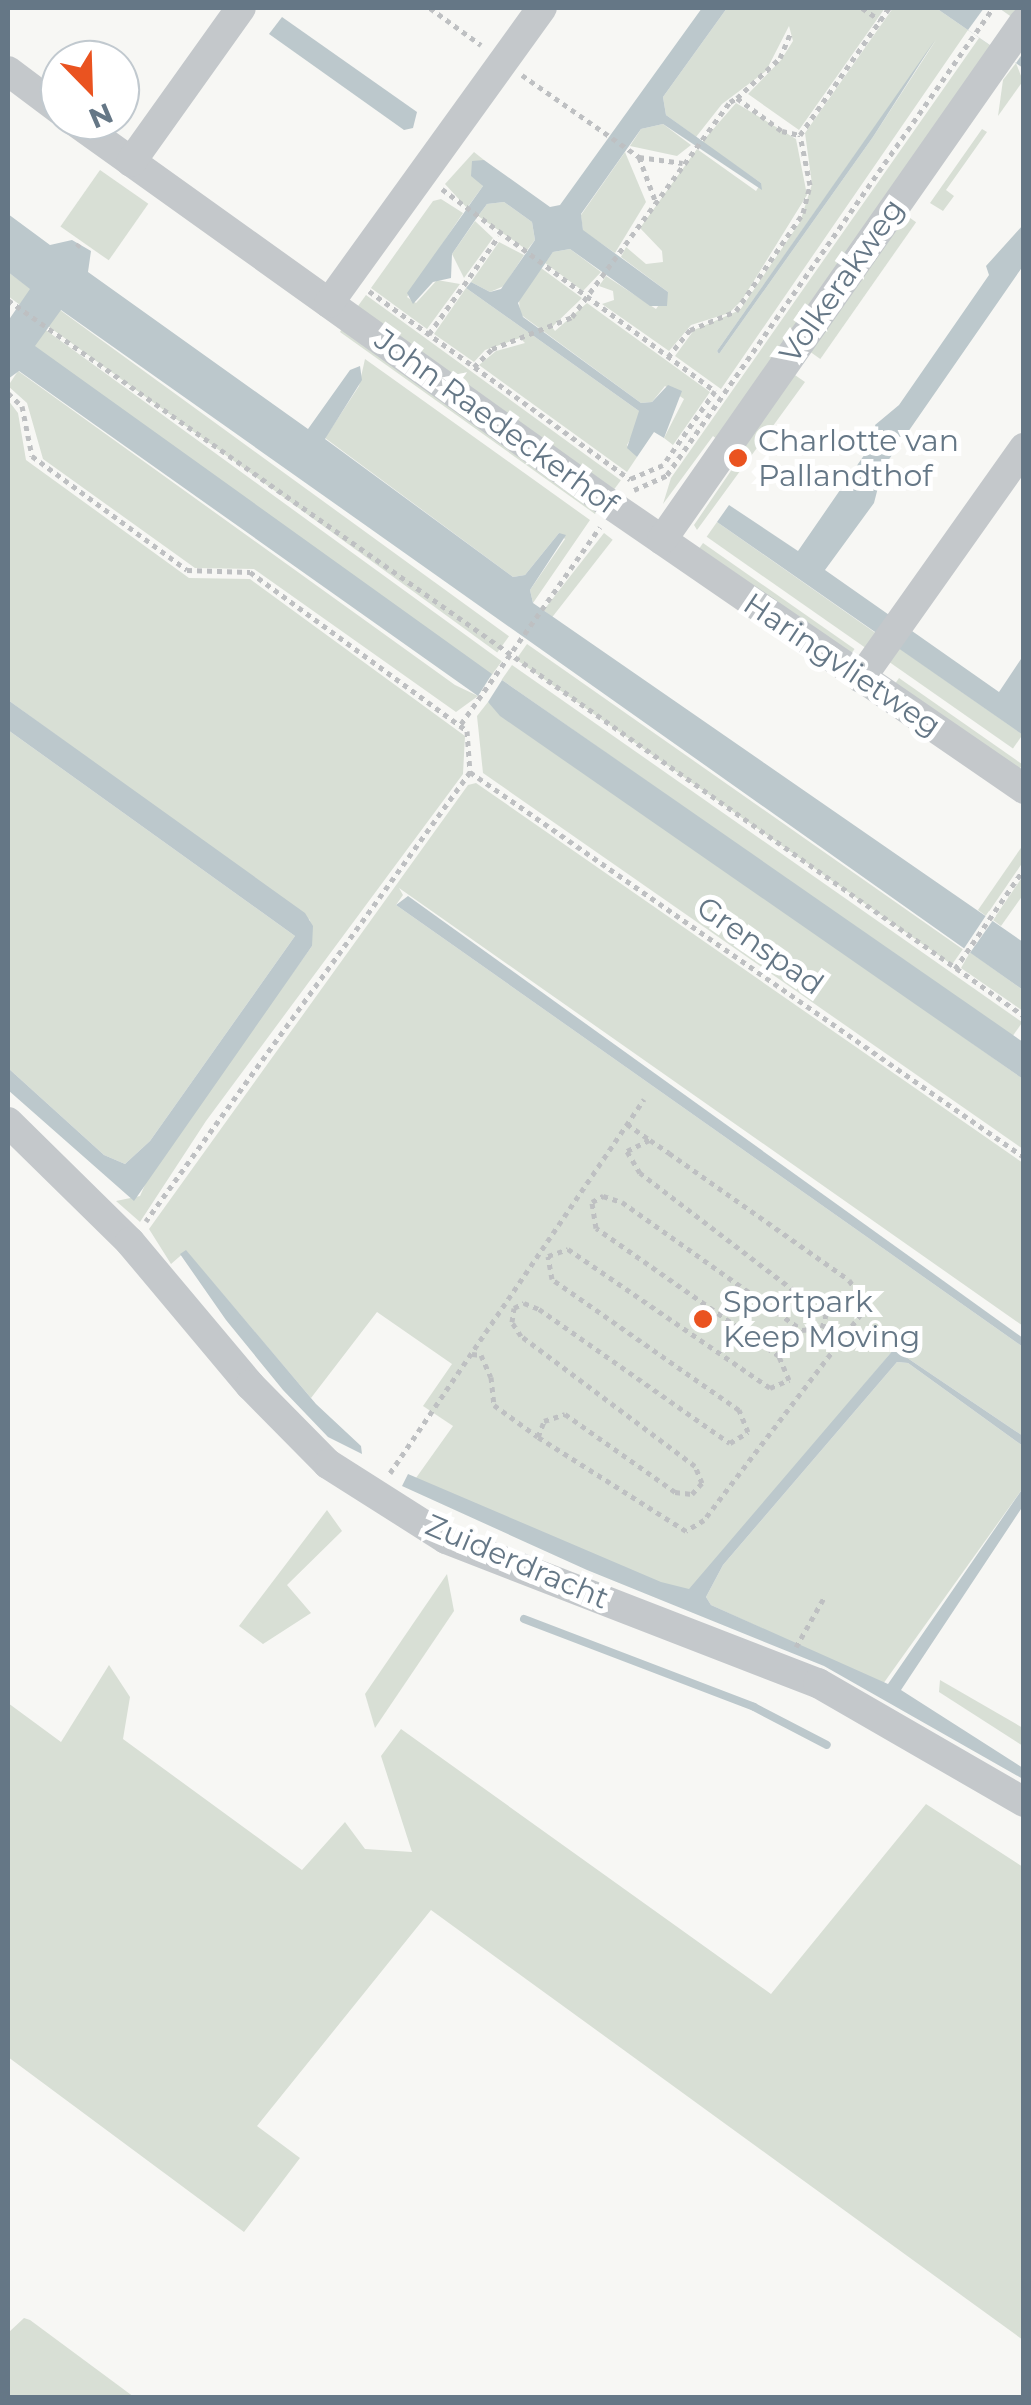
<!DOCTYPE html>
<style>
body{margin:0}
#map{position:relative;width:1031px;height:2405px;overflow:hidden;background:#f7f7f4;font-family:Montserrat,sans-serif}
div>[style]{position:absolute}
.green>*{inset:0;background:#d8dfd5;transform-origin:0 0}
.water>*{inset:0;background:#bcc8cc}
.pier>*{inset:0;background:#f7f7f4}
.stream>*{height:8px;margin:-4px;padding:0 4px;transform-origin:4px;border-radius:4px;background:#bcc8cc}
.path>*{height:5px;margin-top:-2.5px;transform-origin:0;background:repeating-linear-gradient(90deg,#bec0c2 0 5px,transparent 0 10px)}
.minor>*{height:30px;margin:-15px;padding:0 15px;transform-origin:15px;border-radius:15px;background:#c4c8cb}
.dots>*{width:28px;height:28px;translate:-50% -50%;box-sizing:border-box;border:5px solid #fff;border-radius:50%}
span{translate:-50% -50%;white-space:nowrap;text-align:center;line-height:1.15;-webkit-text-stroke:10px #fff;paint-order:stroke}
.street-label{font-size:30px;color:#657786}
.poi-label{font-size:30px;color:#657786}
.left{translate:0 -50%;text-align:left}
.frame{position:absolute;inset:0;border:10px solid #657786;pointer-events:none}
.north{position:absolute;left:40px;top:40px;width:100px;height:100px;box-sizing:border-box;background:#fff;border:2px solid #c1c9cf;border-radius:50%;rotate:157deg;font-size:28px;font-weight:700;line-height:40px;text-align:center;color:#657786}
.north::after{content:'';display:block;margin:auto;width:35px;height:45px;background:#ea5320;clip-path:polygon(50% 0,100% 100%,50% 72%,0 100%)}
</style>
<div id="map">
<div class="green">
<i style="clip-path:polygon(727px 8px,885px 8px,799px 130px,748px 94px,781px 60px,793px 41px,789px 26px,766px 71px,722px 104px,696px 137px,666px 115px,663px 97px)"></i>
<i style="clip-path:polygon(evenodd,893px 8px,936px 8px,968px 30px,721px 389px,675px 356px,694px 330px,740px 310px,800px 222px,812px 184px,805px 133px,893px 8px,936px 40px,873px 137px,719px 354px,717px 351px,936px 40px)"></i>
<i style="clip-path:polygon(1000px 8px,1019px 8px,718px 440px,713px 436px,663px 504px,671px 478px)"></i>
<i style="clip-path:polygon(1016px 63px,1023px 81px,998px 116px,1003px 80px)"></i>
<i style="clip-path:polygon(736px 103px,796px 139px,807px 195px,742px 300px,729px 313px,691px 325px,669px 351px,602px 304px,614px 300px,613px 291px,599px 286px,606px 276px,656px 309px,668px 292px,621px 257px,626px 247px,646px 264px,663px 262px,662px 251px,640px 228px,697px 149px,756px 191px,761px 183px,702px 142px)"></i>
<i style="clip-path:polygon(663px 124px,691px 145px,677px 156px,630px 146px,641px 129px)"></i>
<i style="clip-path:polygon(982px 129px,987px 132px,946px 190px,954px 196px,943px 211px,930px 203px)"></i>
<i style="clip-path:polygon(474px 152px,484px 160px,472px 170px,483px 186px,467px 208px,445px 184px)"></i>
<i style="clip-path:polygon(625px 152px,646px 202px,615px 253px,583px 231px,581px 215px)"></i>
<i style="left:100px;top:170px;width:59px;height:69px;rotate:35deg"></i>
<i style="clip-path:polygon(441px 199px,463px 213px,407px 297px,416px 303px,437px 280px,460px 284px,427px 329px,371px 288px,433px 201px)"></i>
<i style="clip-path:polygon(504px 202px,532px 222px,535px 240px,527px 250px,478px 216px,487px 204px)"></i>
<i style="left:903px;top:213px;width:16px;height:167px;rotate:35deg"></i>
<i style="clip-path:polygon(475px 221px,493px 238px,464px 278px,452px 254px)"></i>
<i style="clip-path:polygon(499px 242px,524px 255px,504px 286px,490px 292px,471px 282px)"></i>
<i style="clip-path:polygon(570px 249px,601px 272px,583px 291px,545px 263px,553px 252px)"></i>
<i style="clip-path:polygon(541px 268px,582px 298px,552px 327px,555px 331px,587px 303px,710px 392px,673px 445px,664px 438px,684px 399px,665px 386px,652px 402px,641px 403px,520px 314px,519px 300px)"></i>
<i style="clip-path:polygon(8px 272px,31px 289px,20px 305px,8px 296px)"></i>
<i style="clip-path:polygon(466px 288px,639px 411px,641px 420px,627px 445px,637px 457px,627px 472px,479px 365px,496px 351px,525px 343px,520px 338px,485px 350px,474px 362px,434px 334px)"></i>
<i style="left:366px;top:295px;width:315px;height:20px;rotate:36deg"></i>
<i style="left:60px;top:310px;width:555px;height:20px;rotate:36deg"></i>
<i style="clip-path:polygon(344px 325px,597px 510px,595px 514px,340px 332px)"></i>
<i style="left:43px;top:328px;width:567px;height:20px;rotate:36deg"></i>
<i style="clip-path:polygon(365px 359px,590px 520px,533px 603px,530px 590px,565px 539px,559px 533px,525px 575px,513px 577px,325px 438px,359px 386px)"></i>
<i style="clip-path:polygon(18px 371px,455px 685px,478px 696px,456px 712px,254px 569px,195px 568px,43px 459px,27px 403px,8px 386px)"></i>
<i style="clip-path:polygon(792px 373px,805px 382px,697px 530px,694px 525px,741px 456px,737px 453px)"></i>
<i style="clip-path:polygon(8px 400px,18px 413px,26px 460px,189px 578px,250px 579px,465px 736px,463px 774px,206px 1121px,140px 1222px,116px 1201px,140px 1196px,152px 1169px,312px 946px,310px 920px,8px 700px)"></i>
<i style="left:717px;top:522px;width:202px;height:18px;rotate:35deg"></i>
<i style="left:604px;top:533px;width:11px;height:98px;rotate:38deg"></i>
<i style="left:703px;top:543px;width:185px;height:10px;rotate:35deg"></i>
<i style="left:527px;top:644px;width:532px;height:19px;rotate:35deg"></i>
<i style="left:899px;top:648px;width:151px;height:17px;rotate:35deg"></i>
<i style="left:512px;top:665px;width:623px;height:18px;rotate:35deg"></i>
<i style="left:899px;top:678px;width:151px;height:11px;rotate:35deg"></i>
<i style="clip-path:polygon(488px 702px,1023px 1079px,1023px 1149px,483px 773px,477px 716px)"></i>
<i style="clip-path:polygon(8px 730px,295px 936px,150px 1141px,125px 1164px,104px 1155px,8px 1068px)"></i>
<i style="clip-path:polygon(476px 783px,1023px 1163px,1023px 1326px,399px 888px,403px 895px,396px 905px,1023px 1347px,1023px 1436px,894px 1349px,686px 1598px,411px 1485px,453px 1426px,423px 1406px,452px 1364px,377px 1312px,311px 1398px,186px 1251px,171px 1264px,149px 1229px,468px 785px)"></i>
<i style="clip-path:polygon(1023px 845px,1023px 862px,986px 916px,978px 910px)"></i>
<i style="clip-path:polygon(1023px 876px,1023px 895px,1001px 926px,993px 920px)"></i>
<i style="clip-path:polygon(970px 952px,1023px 990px,1023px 1011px,961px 968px)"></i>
<i style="clip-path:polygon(897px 1362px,908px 1363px,1023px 1446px,1023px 1488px,883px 1684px,711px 1605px,706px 1597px,723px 1565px)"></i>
<i style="clip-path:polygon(327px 1510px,342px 1531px,287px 1585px,311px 1613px,263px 1644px,239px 1626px)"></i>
<i style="clip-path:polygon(447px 1574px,454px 1611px,375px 1728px,365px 1694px)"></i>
<i style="clip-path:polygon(109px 1665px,130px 1697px,123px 1739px,302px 1870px,345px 1822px,365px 1849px,412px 1852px,381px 1756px,401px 1729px,771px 1994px,926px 1804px,1023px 1867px,1023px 2340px,431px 1910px,257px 2126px,300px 2158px,244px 2232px,198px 2198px,8px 2057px,8px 1703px,61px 1742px)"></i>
<i style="clip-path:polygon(940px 1680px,1023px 1728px,1023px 1746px,939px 1692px)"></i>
<i style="clip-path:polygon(24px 2318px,30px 2320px,134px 2397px,8px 2397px,8px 2333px)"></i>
</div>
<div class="water">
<i style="clip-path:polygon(702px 8px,727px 8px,663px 97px,666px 115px,761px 183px,762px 190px,663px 124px,641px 129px,581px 214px,583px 230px,668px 292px,667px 306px,650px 306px,570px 249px,553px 252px,518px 303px,523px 317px,641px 403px,652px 402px,668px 385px,682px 391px,664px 438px,654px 432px,637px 457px,627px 448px,639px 411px,466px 288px,471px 282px,490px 292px,501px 289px,535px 240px,532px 222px,504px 202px,487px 204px,478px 216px,452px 254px,451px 278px,433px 282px,413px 304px,407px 293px,483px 186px,471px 176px,472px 161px,484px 160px,550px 207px,560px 205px)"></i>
<i style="clip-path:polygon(936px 8px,999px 8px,1023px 26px,1023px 68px)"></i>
<i style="clip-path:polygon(282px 17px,417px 112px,413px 128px,404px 130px,269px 34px)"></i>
<i style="clip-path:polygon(935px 40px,873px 137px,719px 354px,717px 351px)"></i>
<i style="clip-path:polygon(8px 214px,50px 245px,72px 240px,91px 251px,88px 272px,308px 429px,350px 370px,360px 366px,362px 380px,325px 439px,513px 577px,525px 575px,559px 533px,566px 535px,530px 590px,533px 603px,1023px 942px,1023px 990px,61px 310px,35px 346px,492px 674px,478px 696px,19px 371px,8px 379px,8px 321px,30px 289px,8px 272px)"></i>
<i style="clip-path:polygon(1023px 225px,1023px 266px,883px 468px,874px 503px,825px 570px,999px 692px,1023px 656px,1023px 735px,717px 522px,729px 505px,798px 551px,878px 435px,875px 425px,899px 405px,989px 275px,986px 266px)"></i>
<i style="clip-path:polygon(502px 680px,1023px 1042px,1023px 1079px,500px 716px,488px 702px)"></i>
<i style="clip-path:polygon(8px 700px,305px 913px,313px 926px,312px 946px,134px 1201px,8px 1090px,8px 1068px,104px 1155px,125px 1164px,150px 1141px,295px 936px,8px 730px)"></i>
<i style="clip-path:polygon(408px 896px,1023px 1338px,1023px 1347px,396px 905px)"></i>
<i style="clip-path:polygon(186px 1250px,316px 1404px,361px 1446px,362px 1454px,328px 1437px,283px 1390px,226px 1320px,180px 1254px)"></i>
<i style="clip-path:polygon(894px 1349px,1023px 1436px,1023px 1446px,908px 1363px,897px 1362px,723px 1565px,706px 1597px,711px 1605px,888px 1684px,1021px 1491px,1023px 1506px,901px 1690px,1023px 1768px,1023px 1779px,824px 1666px,587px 1570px,402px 1486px,408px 1474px,661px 1582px,689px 1589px)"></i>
</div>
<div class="pier">
<i style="clip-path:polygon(984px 8px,999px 8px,1023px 25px,1023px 53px,1016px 63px,968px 30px)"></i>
<i style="clip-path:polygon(989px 911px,996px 916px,967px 957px,961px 953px)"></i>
</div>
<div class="stream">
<i style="left:524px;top:1619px;width:246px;rotate:20.9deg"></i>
<i style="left:754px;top:1707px;width:82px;rotate:27.5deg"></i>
</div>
<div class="path">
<i style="left:430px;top:8px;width:63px;rotate:36deg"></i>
<i style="left:862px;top:8px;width:22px;rotate:34deg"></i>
<i style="left:522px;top:75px;width:143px;rotate:35deg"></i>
<i style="left:639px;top:157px;width:44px;rotate:7.8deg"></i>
<i style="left:737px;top:98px;width:59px;rotate:-42.9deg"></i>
<i style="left:780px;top:58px;width:26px;rotate:-67deg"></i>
<i style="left:800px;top:135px;width:155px;rotate:-55deg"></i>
<i style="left:639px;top:157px;width:46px;rotate:69.6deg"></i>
<i style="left:442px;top:189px;width:340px;rotate:36.5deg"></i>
<i style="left:715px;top:391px;width:90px;rotate:125.1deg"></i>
<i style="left:663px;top:465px;width:36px;rotate:157deg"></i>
<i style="left:77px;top:247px;width:4px;rotate:-56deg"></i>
<i style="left:369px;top:291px;width:322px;rotate:35.8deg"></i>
<i style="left:8px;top:300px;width:1243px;rotate:35.17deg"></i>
<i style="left:429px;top:334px;width:120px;rotate:-54.5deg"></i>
<i style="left:668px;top:357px;width:35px;rotate:-51deg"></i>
<i style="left:690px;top:330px;width:50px;rotate:-22.4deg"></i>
<i style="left:736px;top:311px;width:119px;rotate:-55.6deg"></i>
<i style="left:803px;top:213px;width:29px;rotate:-76deg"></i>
<i style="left:810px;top:185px;width:51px;rotate:-101.3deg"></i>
<i style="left:474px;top:367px;width:25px;rotate:-45deg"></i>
<i style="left:492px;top:349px;width:86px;rotate:-21.8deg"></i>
<i style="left:572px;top:317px;width:267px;rotate:-53.7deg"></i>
<i style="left:730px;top:102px;width:8px;rotate:-30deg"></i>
<i style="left:737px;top:98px;width:56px;rotate:36.3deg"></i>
<i style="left:782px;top:131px;width:18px;rotate:13deg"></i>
<i style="left:8px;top:393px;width:19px;rotate:43deg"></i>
<i style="left:22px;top:406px;width:51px;rotate:78.7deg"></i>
<i style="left:32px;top:456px;width:192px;rotate:36.3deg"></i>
<i style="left:187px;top:570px;width:63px;rotate:1.8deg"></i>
<i style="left:250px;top:572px;width:269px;rotate:36.2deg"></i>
<i style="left:467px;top:731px;width:41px;rotate:85.8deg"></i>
<i style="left:470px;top:772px;width:554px;rotate:125.81deg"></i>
<i style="left:634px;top:490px;width:36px;rotate:-24deg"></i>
<i style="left:667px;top:475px;width:570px;rotate:-55.08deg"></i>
<i style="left:461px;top:724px;width:241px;rotate:-54.8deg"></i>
<i style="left:470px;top:772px;width:675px;rotate:34.8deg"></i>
<i style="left:955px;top:969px;width:121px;rotate:-55.4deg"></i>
<i style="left:627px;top:1124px;width:28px;rotate:35deg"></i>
<i style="left:650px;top:1140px;width:23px;rotate:34deg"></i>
<i style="left:669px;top:1153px;width:220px;rotate:35.2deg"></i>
<i style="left:849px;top:1280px;width:32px;rotate:55deg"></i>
<i style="left:867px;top:1306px;width:269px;rotate:127.3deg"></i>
<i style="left:704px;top:1520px;width:21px;rotate:149deg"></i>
<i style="left:686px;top:1531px;width:175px;rotate:-147.6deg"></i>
<i style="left:538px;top:1437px;width:17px;rotate:-69deg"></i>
<i style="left:544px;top:1421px;width:22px;rotate:-18deg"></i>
<i style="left:565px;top:1414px;width:135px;rotate:35.3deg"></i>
<i style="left:675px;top:1492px;width:17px;rotate:7deg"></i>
<i style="left:692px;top:1494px;width:15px;rotate:-48deg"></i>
<i style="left:702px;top:1483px;width:18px;rotate:-112deg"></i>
<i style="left:695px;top:1466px;width:217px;rotate:-143.2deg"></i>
<i style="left:521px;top:1336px;width:17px;rotate:-123deg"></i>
<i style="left:512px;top:1322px;width:14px;rotate:-82deg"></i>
<i style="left:514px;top:1308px;width:11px;rotate:-27deg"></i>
<i style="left:524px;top:1303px;width:16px;rotate:22deg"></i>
<i style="left:539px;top:1309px;width:233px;rotate:35.1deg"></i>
<i style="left:730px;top:1443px;width:21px;rotate:-31deg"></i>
<i style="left:748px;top:1432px;width:24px;rotate:-112deg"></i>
<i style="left:739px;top:1410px;width:228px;rotate:-145deg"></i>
<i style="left:552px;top:1279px;width:23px;rotate:-100deg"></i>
<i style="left:548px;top:1256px;width:21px;rotate:-19deg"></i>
<i style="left:568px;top:1249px;width:245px;rotate:34.5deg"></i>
<i style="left:770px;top:1388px;width:21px;rotate:-23deg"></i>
<i style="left:789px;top:1380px;width:26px;rotate:-113deg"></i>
<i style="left:779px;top:1356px;width:223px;rotate:-145deg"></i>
<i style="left:596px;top:1228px;width:26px;rotate:-99deg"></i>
<i style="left:592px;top:1202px;width:13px;rotate:-29deg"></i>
<i style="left:603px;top:1196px;width:20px;rotate:18deg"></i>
<i style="left:622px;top:1202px;width:221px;rotate:35.4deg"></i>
<i style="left:802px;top:1330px;width:20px;rotate:-6deg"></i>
<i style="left:822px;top:1328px;width:14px;rotate:-73deg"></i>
<i style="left:826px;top:1315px;width:234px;rotate:-142.6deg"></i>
<i style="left:640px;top:1173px;width:26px;rotate:-121deg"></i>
<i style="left:627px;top:1151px;width:25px;rotate:-26deg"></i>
<i style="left:472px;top:1354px;width:9px;rotate:6deg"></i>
<i style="left:481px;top:1355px;width:24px;rotate:66deg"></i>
<i style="left:491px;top:1377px;width:28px;rotate:84deg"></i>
<i style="left:494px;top:1405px;width:54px;rotate:36deg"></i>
<i style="left:390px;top:1473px;width:452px;rotate:-55.8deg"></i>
<i style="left:796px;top:1647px;width:56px;rotate:-60.3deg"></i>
</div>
<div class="minor">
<i style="left:8px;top:71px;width:65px;rotate:36.9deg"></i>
<i style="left:73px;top:120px;width:665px;rotate:35.58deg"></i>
<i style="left:614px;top:507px;width:498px;rotate:34.5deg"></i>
<i style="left:131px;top:162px;width:189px;rotate:-54.5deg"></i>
<i style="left:329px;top:303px;width:364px;rotate:-54.2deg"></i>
<i style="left:662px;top:540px;width:632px;rotate:-55.05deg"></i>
<i style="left:861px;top:678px;width:282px;rotate:-54.7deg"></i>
<i style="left:8px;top:1122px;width:171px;rotate:44.5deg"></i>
<i style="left:130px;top:1242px;width:187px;rotate:50deg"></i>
<i style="left:250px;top:1385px;width:111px;rotate:45.4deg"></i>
<i style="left:328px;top:1464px;width:140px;rotate:32.4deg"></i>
<i style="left:446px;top:1539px;width:399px;rotate:21.2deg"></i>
<i style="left:818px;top:1683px;width:238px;rotate:30deg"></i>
</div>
<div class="dots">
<i style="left:738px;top:458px;background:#ea5320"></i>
<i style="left:703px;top:1319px;background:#ea5320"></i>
</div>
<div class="street-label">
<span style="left:842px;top:281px;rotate:-55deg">Volkerakweg</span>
<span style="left:496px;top:422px;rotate:36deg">John Raedeckerhof</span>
<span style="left:842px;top:665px;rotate:34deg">Haringvlietweg</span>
<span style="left:760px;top:946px;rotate:35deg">Grenspad</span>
<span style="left:517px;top:1562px;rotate:23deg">Zuiderdracht</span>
</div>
<div class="poi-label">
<span class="left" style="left:758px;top:458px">Charlotte van<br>Pallandthof</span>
<span class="left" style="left:723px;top:1319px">Sportpark<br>Keep Moving</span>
</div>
<div class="frame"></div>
<div class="north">N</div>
</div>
